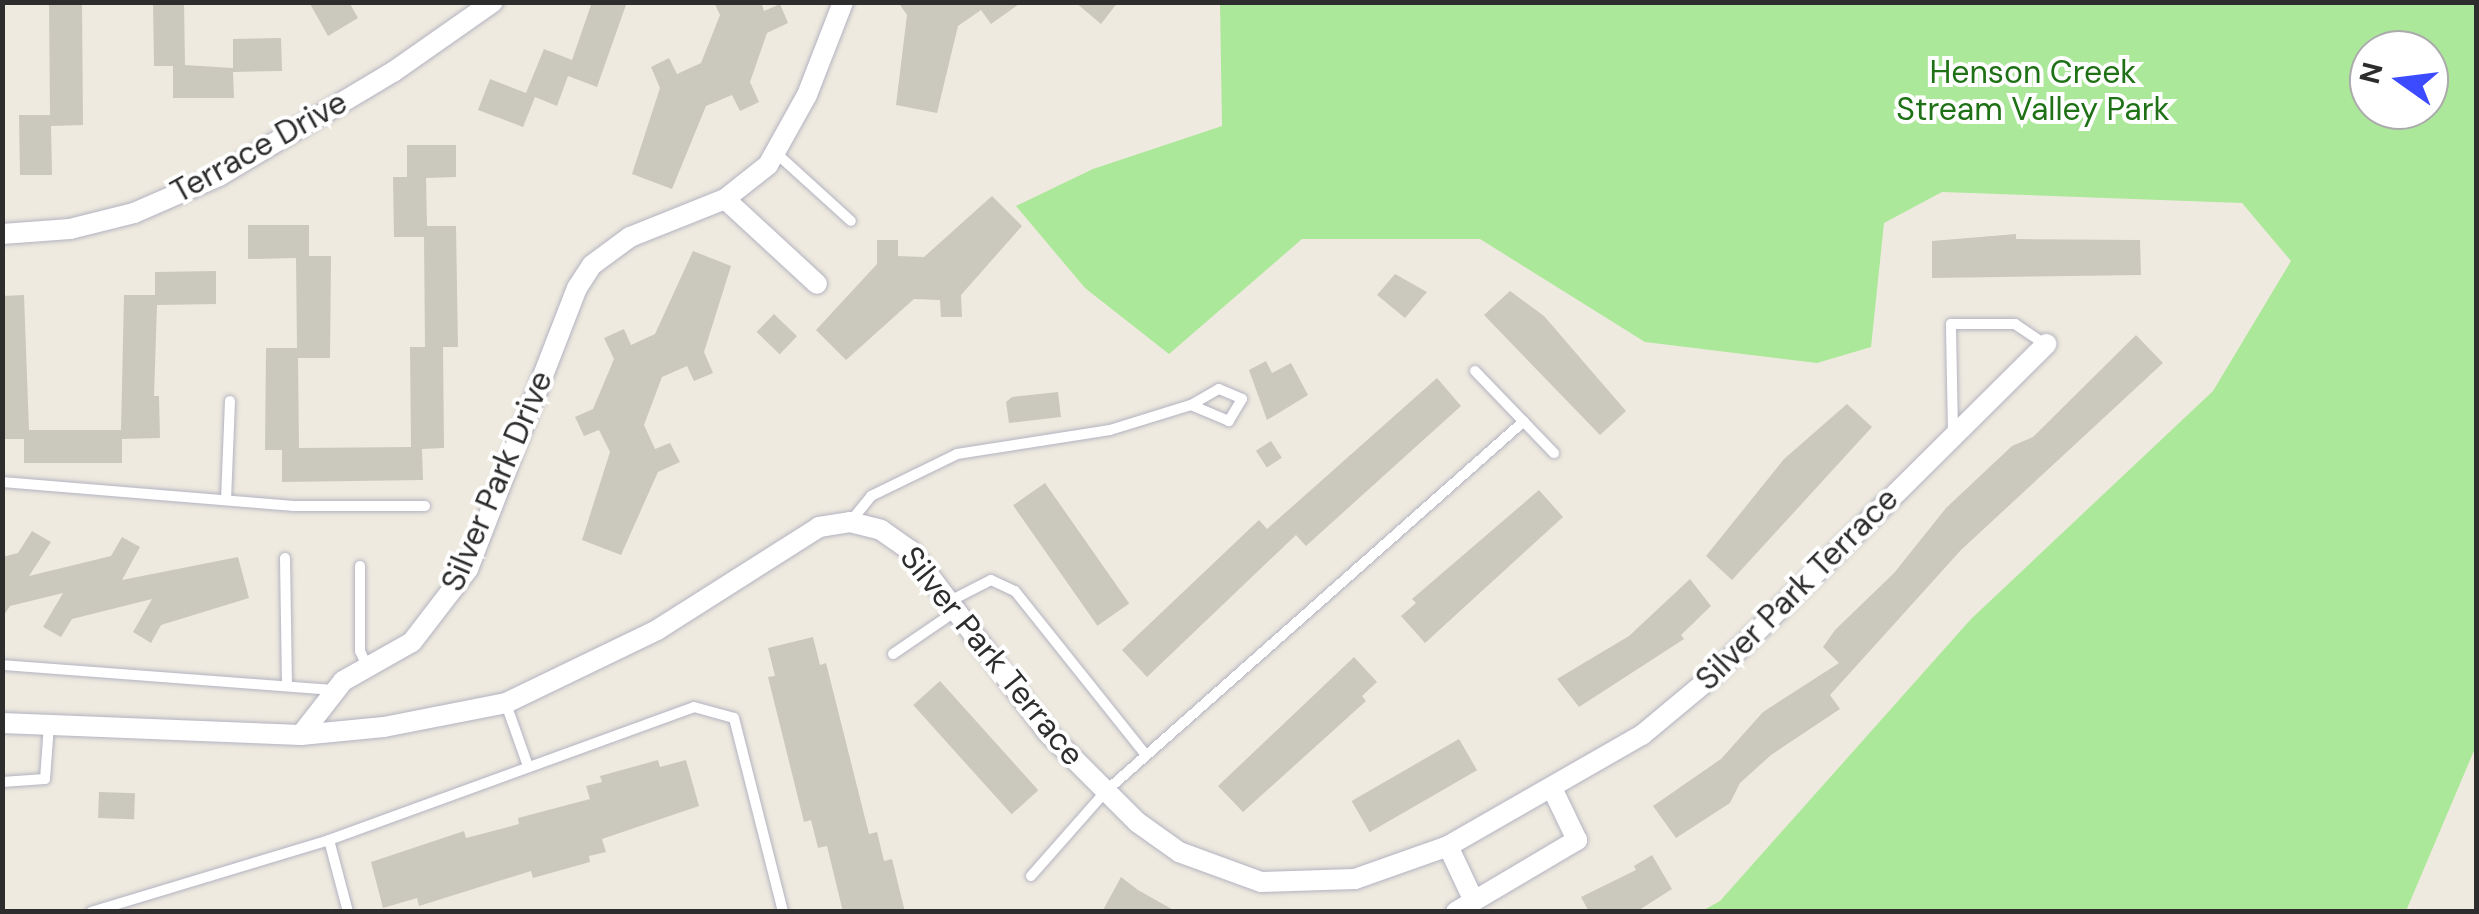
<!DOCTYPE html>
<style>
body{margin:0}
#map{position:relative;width:2479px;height:914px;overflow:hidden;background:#efeadf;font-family:"DM Sans",sans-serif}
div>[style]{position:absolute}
.green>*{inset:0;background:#abe899}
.building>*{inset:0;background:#cbc8bd;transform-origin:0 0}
.roads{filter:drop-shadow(0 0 2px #b3b3c1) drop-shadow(0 0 2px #b3b3c1)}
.service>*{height:10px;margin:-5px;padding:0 5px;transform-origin:5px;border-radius:5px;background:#fff}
.minor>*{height:20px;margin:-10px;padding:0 10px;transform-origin:10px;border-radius:10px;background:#fff}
span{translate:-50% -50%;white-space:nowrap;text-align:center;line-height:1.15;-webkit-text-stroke:8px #fff;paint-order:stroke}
.park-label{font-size:32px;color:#1f7116}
.street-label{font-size:32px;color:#2d2d2d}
.frame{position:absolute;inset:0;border:5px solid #2d2d2d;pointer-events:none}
.north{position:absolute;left:2349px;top:30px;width:100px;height:100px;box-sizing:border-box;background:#fff;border:2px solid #ababab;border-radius:50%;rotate:284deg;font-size:28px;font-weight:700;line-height:40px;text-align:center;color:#2d2d2d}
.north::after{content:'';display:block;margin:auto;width:35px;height:45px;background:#3c4bff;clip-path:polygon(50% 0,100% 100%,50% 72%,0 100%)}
</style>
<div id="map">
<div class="green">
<i style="clip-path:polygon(evenodd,1220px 3px,2476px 3px,2476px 746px,2406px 911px,1702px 911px,1720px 901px,1971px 619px,2213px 391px,2291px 261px,2242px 203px,1942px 192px,1884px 223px,1871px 347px,1817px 363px,1645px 342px,1480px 239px,1302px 239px,1169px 354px,1085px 288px,1016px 206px,1093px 169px,1222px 126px,1220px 3px,2369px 50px,2429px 50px,2429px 110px,2369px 110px,2369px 50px)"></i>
</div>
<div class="building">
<i style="clip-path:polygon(49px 2px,82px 2px,83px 125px,51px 126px,52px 175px,20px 175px,19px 115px,50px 115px)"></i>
<i style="clip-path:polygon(153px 2px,184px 2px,185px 65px,233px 68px,233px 39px,281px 38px,282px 71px,233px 72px,234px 98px,173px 98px,173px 66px,154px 66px)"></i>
<i style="clip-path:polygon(309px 2px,349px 2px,358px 18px,328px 36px)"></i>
<i style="clip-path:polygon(592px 2px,627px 2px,597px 87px,568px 76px,557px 106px,535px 97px,523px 127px,478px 110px,490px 79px,526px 93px,544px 49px,572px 60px)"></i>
<i style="clip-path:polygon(714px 2px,761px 2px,764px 11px,780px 4px,788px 23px,767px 33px,750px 82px,759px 102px,740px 111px,732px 95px,706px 106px,672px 189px,632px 174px,660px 88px,651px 67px,669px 58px,677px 74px,701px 63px,720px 15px)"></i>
<i style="clip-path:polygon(898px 2px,1022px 2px,991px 24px,981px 10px,958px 26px,937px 113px,896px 105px,907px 15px)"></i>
<i style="clip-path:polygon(1075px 2px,1118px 2px,1101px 24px)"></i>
<i style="clip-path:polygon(407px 145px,456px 145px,456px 177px,426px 178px,427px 226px,456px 226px,458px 347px,443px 347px,444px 448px,422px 449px,423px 480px,282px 482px,282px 450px,265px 450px,266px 348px,297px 348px,296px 258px,248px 259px,248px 225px,309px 225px,309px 256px,331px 256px,330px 358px,298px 358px,299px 448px,411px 447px,410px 347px,425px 347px,424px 237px,394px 237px,393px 177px,407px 177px)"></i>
<i style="clip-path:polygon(992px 196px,1022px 226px,961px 295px,962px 317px,941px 317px,940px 300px,914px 299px,846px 360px,816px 330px,877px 264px,877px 240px,898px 240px,898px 256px,924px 257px)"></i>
<i style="clip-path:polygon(2016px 234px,2016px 239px,2140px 240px,2141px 275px,1932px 278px,1932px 241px)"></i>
<i style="clip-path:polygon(693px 251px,731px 266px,704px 352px,713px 373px,694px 381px,687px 366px,662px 377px,644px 425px,655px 449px,670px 443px,680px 462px,658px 472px,621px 555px,582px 540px,610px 452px,599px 430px,584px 436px,575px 417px,593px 409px,614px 359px,604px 338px,624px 329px,631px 345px,655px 334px)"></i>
<i style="clip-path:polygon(216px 271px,216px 304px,157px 305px,154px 396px,159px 396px,160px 438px,122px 439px,122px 463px,24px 463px,24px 439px,2px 439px,2px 296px,24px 295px,29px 430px,121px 430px,124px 295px,155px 295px,155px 272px)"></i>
<i style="clip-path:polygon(1395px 274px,1427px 292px,1405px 318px,1377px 295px)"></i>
<i style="clip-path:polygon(1510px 291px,1544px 316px,1626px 411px,1600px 435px,1484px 315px)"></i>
<i style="left:774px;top:314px;width:32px;height:25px;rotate:44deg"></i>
<i style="clip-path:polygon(2136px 335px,2163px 363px,1961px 550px,1830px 695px,1840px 709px,1771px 755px,1740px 783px,1730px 803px,1676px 838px,1653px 806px,1721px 759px,1763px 712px,1839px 663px,1823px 647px,1835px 630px,1894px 573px,1946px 508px,2012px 446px,2033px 437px)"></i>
<i style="clip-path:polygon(1266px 361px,1272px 373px,1291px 363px,1308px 395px,1267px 420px,1249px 370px)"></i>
<i style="clip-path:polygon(1437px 378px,1461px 406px,1306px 546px,1296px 535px,1147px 677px,1122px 650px,1259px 520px,1267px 529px)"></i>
<i style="clip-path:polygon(1058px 392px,1061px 417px,1009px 423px,1006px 402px,1012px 397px)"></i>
<i style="clip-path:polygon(1847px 404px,1872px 427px,1732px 580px,1706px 556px,1784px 459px)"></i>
<i style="left:1271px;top:441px;width:20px;height:18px;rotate:57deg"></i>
<i style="left:1045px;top:483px;width:147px;height:39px;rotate:55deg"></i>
<i style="clip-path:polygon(1539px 490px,1563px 517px,1425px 643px,1401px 616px,1416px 603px,1412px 599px)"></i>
<i style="clip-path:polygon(32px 531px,51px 542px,29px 576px,111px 556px,122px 537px,140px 547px,122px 580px,238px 557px,249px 598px,161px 625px,151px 643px,133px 632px,152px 599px,72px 619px,61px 637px,43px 627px,63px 593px,10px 606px,2px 618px,2px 557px,18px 553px)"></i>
<i style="clip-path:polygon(1690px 579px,1711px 606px,1681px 635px,1684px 639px,1579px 707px,1557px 679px,1629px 636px)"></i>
<i style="clip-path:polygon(813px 637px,820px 665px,826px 663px,869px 834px,877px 832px,884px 861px,892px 859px,905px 912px,843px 912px,827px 846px,818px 848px,811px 820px,804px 822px,768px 677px,775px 676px,768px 648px)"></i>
<i style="clip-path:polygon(1354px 657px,1377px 682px,1362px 696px,1366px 701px,1243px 812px,1218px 786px)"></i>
<i style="left:940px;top:681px;width:147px;height:36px;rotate:48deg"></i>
<i style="left:1459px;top:739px;width:36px;height:124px;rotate:60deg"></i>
<i style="clip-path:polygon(658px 760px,660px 767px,686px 760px,699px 806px,602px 839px,606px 852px,589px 856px,590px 862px,533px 878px,531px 871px,419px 906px,417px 898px,383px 908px,371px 862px,464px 831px,466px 838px,519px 824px,518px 818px,590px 799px,586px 786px,602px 782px,600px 776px)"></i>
<i style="left:99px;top:792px;width:36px;height:26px;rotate:2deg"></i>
<i style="clip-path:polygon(1652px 855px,1672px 889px,1636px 912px,1589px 912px,1581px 897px,1636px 870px,1634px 866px)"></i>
<i style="clip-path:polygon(1121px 877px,1138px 890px,1177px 912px,1102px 912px)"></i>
</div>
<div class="roads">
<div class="service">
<i style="left:776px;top:153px;width:101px;rotate:42.2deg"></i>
<i style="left:1475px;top:371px;width:114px;rotate:46.1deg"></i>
<i style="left:1953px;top:432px;width:108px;rotate:-91.1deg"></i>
<i style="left:1951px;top:324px;width:64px"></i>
<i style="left:2015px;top:324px;width:36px;rotate:34deg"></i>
<i style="left:2px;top:482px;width:293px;rotate:4.7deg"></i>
<i style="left:294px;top:506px;width:131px"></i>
<i style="left:226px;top:500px;width:99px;rotate:-87.7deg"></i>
<i style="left:851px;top:521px;width:32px;rotate:-51deg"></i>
<i style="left:871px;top:496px;width:96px;rotate:-26deg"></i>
<i style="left:957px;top:454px;width:155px;rotate:-8.9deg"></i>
<i style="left:1110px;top:430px;width:85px;rotate:-17.2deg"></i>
<i style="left:1191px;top:405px;width:32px;rotate:-30deg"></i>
<i style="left:1219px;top:389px;width:25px;rotate:23deg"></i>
<i style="left:1242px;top:399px;width:26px;rotate:121deg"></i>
<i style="left:1229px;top:421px;width:41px;rotate:-157.2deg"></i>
<i style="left:285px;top:558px;width:126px;rotate:89.1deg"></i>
<i style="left:360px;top:566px;width:85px;rotate:90deg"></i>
<i style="left:360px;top:651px;width:17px;rotate:65deg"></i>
<i style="left:950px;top:601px;width:46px;rotate:-27.1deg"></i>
<i style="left:991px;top:580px;width:26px;rotate:25deg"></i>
<i style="left:1015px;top:591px;width:210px;rotate:51.4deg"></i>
<i style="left:893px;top:654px;width:76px;rotate:-34.3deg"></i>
<i style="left:2px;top:665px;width:334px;rotate:4.3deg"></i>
<i style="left:506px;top:704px;width:66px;rotate:70.5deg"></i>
<i style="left:2px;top:782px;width:43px;rotate:-4deg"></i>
<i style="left:45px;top:779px;width:54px;rotate:-85.8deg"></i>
<i style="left:329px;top:840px;width:74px;rotate:75.2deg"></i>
<i style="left:1031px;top:876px;width:113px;rotate:-48.6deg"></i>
<i style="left:1106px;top:791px;width:558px;rotate:-41.51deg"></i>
<i style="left:91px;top:912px;width:249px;rotate:-16.8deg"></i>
<i style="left:329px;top:840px;width:388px;rotate:-20deg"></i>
<i style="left:694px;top:707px;width:41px;rotate:15.4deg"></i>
<i style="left:734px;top:718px;width:200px;rotate:75.8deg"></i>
</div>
<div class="minor">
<i style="left:725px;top:199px;width:125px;rotate:42.7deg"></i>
<i style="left:2px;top:234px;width:68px;rotate:-4.2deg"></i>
<i style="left:70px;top:229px;width:66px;rotate:-14deg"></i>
<i style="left:134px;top:213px;width:93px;rotate:-23.5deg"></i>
<i style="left:219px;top:176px;width:203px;rotate:-30.9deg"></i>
<i style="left:393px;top:72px;width:122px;rotate:-35deg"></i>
<i style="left:2px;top:723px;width:299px;rotate:2.3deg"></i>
<i style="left:301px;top:735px;width:68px;rotate:-52.1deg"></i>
<i style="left:343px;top:681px;width:79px;rotate:-29.5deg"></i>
<i style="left:412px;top:642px;width:92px;rotate:-52.5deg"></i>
<i style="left:468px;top:569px;width:301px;rotate:-68.8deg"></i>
<i style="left:577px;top:288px;width:27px;rotate:-57deg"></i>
<i style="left:592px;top:265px;width:47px;rotate:-36.4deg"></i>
<i style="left:630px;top:237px;width:102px;rotate:-21.8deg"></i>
<i style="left:725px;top:199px;width:55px;rotate:-38.3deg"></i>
<i style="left:768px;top:165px;width:80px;rotate:-60.9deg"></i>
<i style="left:807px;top:95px;width:100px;rotate:-68.8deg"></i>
<i style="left:301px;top:735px;width:83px;rotate:-5.5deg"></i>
<i style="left:384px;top:727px;width:124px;rotate:-11.1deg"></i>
<i style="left:506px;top:703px;width:168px;rotate:-25.8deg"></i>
<i style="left:657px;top:630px;width:192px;rotate:-32.4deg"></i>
<i style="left:819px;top:527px;width:31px;rotate:-9deg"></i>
<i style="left:850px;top:522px;width:32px;rotate:14deg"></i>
<i style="left:881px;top:530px;width:35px;rotate:35deg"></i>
<i style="left:910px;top:550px;width:228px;rotate:53deg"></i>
<i style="left:1047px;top:732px;width:127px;rotate:45deg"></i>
<i style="left:1137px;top:822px;width:52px;rotate:35.5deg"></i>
<i style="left:1179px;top:852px;width:87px;rotate:20.1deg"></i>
<i style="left:1261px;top:882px;width:94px;rotate:-1.8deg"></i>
<i style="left:1355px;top:879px;width:99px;rotate:-19.5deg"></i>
<i style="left:1448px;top:846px;width:224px;rotate:-29.8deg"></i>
<i style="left:1642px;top:735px;width:86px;rotate:-39.8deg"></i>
<i style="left:1708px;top:680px;width:477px;rotate:-44.8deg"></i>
<i style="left:1448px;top:846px;width:61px;rotate:64.7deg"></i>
<i style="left:1474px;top:901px;width:21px;rotate:149deg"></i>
<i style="left:1474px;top:901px;width:120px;rotate:-30.6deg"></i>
<i style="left:1577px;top:840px;width:58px;rotate:-115.7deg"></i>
</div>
</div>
<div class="park-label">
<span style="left:2033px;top:91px">Henson Creek<br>Stream Valley Park</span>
</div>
<div class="street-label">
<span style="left:259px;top:147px;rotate:-29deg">Terrace Drive</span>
<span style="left:497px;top:481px;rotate:-67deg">Silver Park Drive</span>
<span style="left:1797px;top:589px;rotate:-45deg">Silver Park Terrace</span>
<span style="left:992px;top:656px;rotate:51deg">Silver Park Terrace</span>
</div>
<div class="frame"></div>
<div class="north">N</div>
</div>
